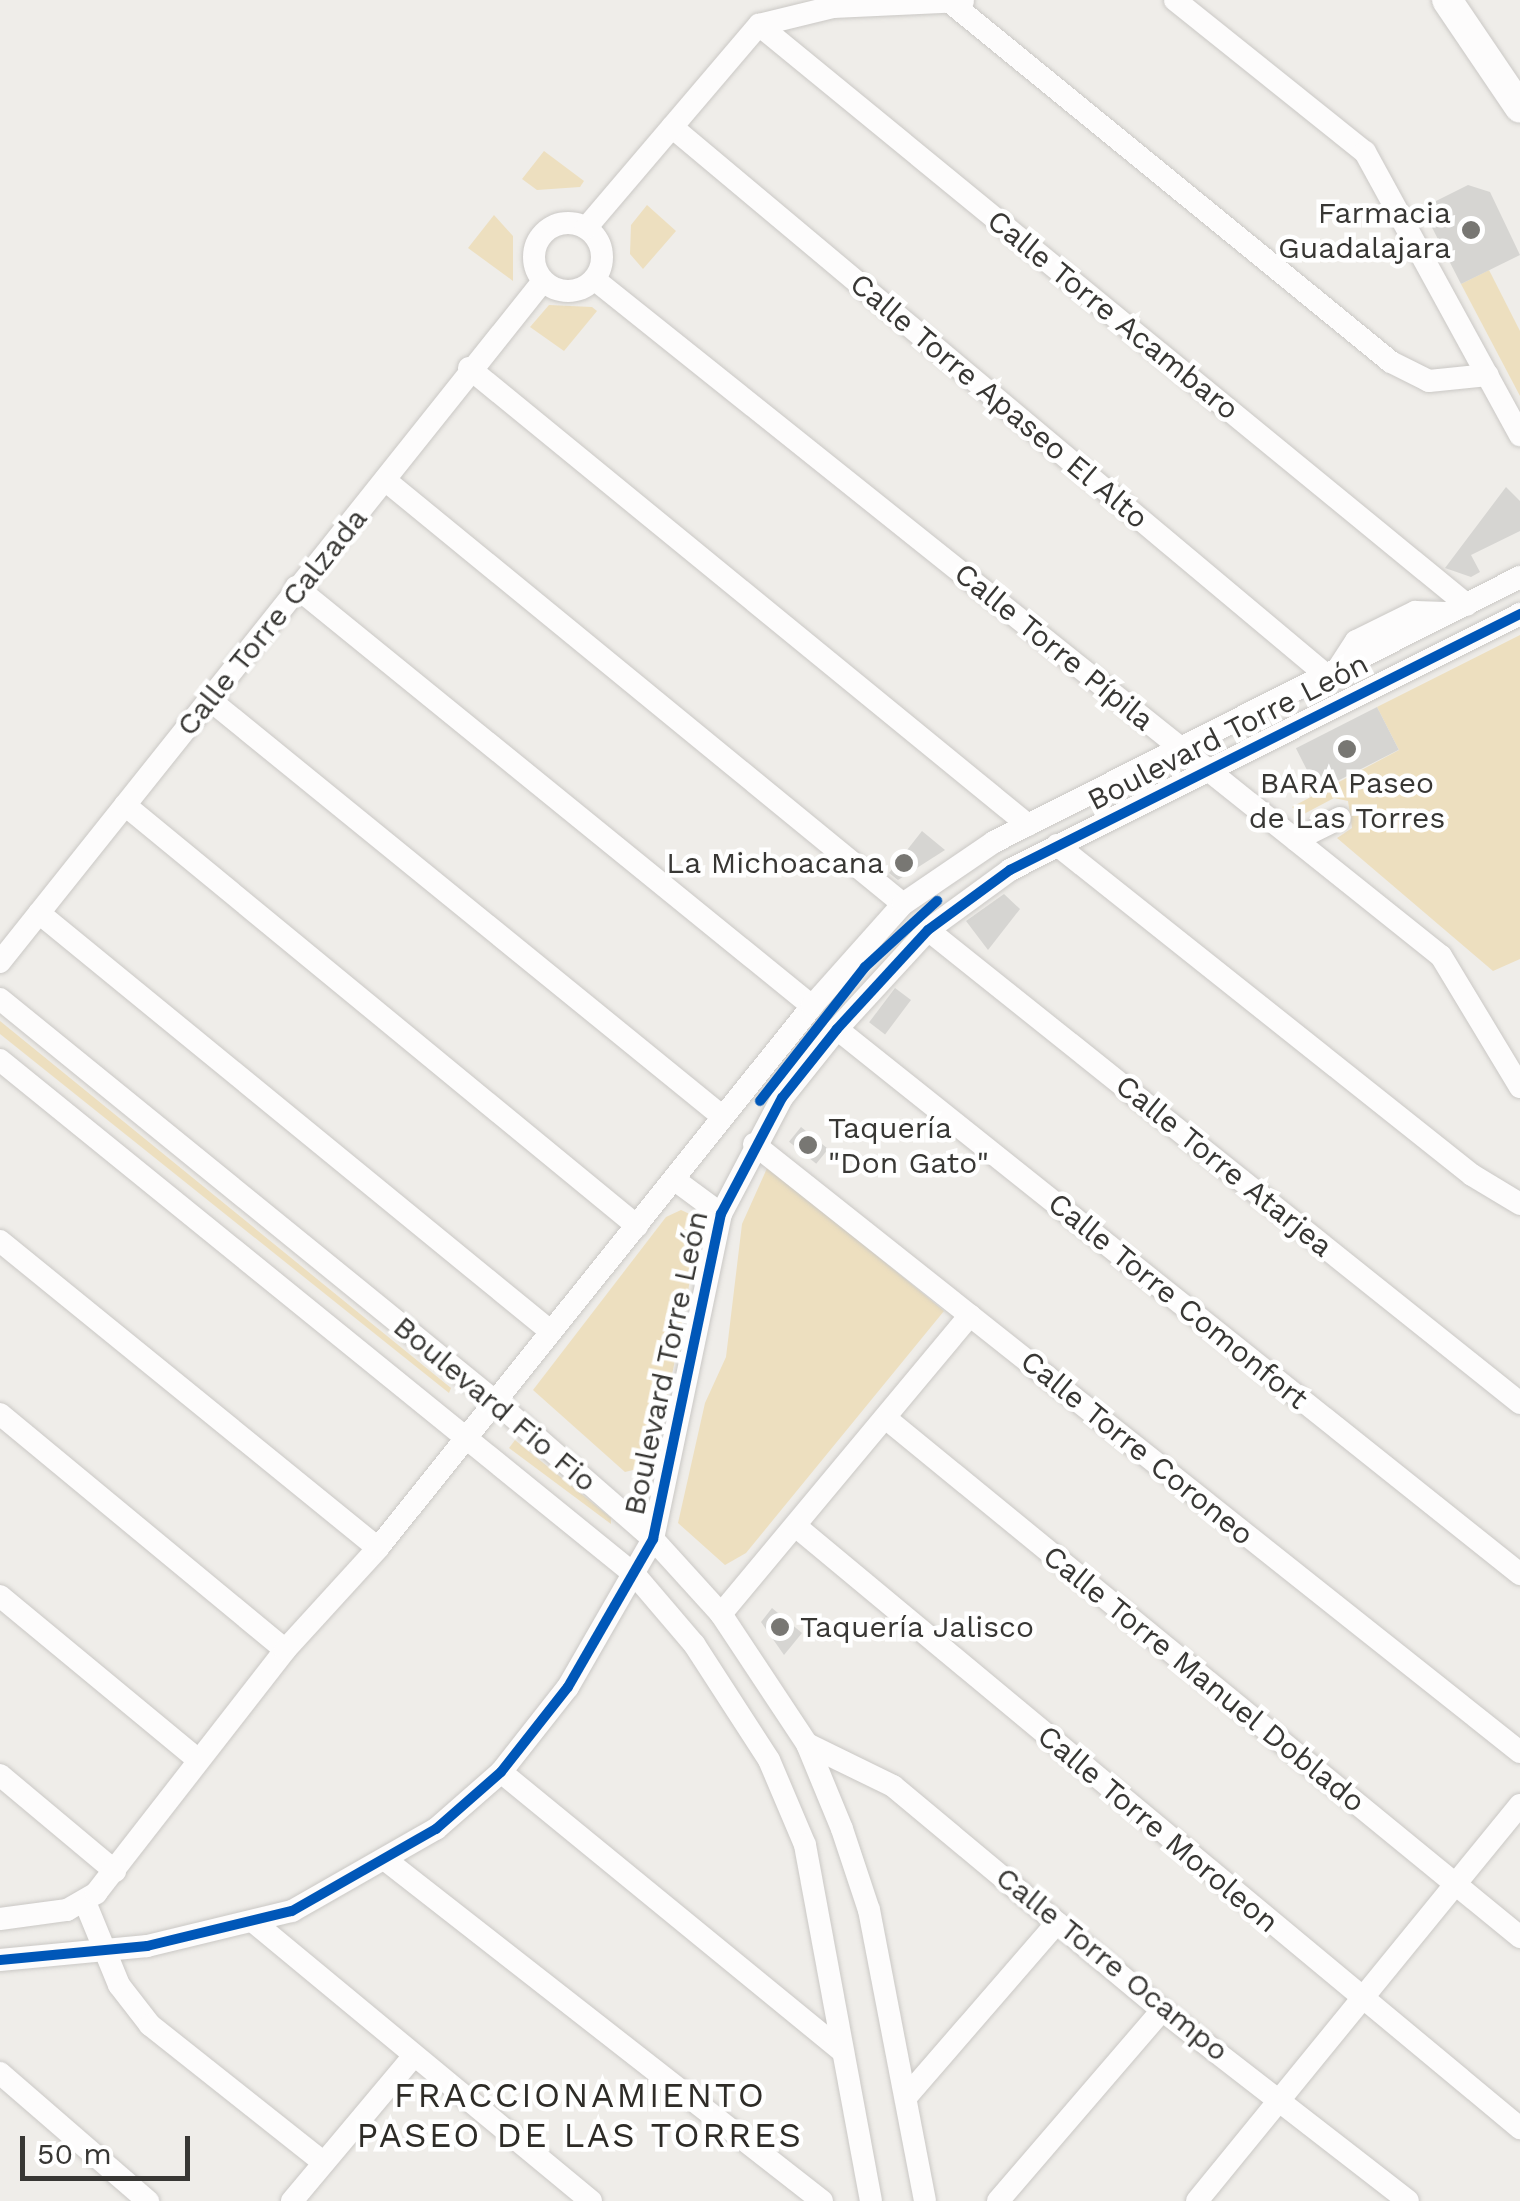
<!DOCTYPE html>
<meta charset="utf-8">
<style>
body{margin:0}
#map{position:relative;width:1520px;height:2201px;overflow:hidden;background:#efede9;font-family:"Work Sans",sans-serif}
div>[style]{position:absolute}
.green>*{inset:0;background:#eddfbf}
.building>*{inset:0;background:#d6d5d2;transform-origin:0 0}
.roads{filter:drop-shadow(0 0 2px #cac8c5) drop-shadow(0 0 2px #cac8c5)}
.minor>*{height:22px;margin:-11px;padding:0 11px;transform-origin:11px;border-radius:11px;background:#fdfcfc}
.minor>.ring{margin:-11px;padding:0;box-sizing:content-box;background:none;border:22px solid #fdfcfc;border-radius:50%}
.major>*{height:30px;margin:-15px;padding:0 15px;transform-origin:15px;border-radius:15px;background:#fdfcfc}
.cycleway>*{height:10px;margin:-5px;padding:0 5px;transform-origin:5px;border-radius:5px;background:#0057b8}
.dots>*{width:28px;height:28px;translate:-50% -50%;box-sizing:border-box;border:5px solid #fff;border-radius:50%}
span{translate:-50% -50%;white-space:nowrap;text-align:center;line-height:1.15;-webkit-text-stroke:9px #fff;paint-order:stroke}
.poi-label{font-size:30px;color:#383734}
.right{translate:-100% -50%;text-align:right}
.left{translate:0 -50%;text-align:left}
.street-label{font-size:30px;color:#383734}
.quarter-label{font-size:35px;color:#2e2c27;letter-spacing:2.5px}
.scale{position:absolute;left:20px;top:2136px;width:170px;height:45px;box-sizing:border-box;border:5px solid #383734;border-top:0;padding-left:12px;font-size:30px;line-height:35px;white-space:nowrap;color:#383734;-webkit-text-stroke:8px #fff;paint-order:stroke}
</style>
<div id="map">
<div class="green">
<i style="clip-path:polygon(544px 151px,584px 181px,580px 187px,537px 190px,522px 179px)"></i>
<i style="clip-path:polygon(647px 205px,676px 231px,643px 269px,630px 254px,631px 225px)"></i>
<i style="clip-path:polygon(494px 215px,513px 236px,513px 281px,468px 248px)"></i>
<i style="clip-path:polygon(1489px 270px,1520px 331px,1520px 396px,1461px 284px)"></i>
<i style="clip-path:polygon(549px 305px,592px 307px,597px 311px,564px 351px,530px 327px)"></i>
<i style="clip-path:polygon(1520px 635px,1520px 959px,1493px 971px,1337px 838px,1352px 828px,1348px 801px,1334px 798px,1302px 815px,1292px 807px,1399px 750px,1377px 707px)"></i>
<i style="clip-path:polygon(0 1021px,451px 1388px,449px 1393px,0 1034px)"></i>
<i style="clip-path:polygon(768px 1166px,944px 1311px,746px 1553px,725px 1565px,678px 1523px,705px 1403px,726px 1357px,742px 1224px)"></i>
<i style="clip-path:polygon(681px 1210px,694px 1216px,699px 1233px,657px 1454px,649px 1466px,625px 1472px,533px 1390px,666px 1217px)"></i>
<i style="clip-path:polygon(515px 1440px,611px 1518px,611px 1524px,509px 1448px)"></i>
</div>
<div class="building">
<i style="clip-path:polygon(1468px 185px,1490px 192px,1520px 255px,1461px 284px,1422px 208px)"></i>
<i style="clip-path:polygon(1506px 487px,1520px 501px,1520px 531px,1471px 555px,1480px 572px,1471px 577px,1445px 568px)"></i>
<i style="left:1377px;top:707px;width:48px;height:91px;rotate:63deg"></i>
<i style="clip-path:polygon(922px 831px,945px 850px,898px 880px,889px 873px)"></i>
<i style="clip-path:polygon(1004px 894px,1020px 909px,988px 950px,966px 921px)"></i>
<i style="left:895px;top:988px;width:20px;height:43px;rotate:37deg"></i>
<i style="left:801px;top:1127px;width:35px;height:19px;rotate:39deg"></i>
<i style="clip-path:polygon(772px 1608px,802px 1633px,784px 1655px,761px 1622px)"></i>
</div>
<div class="roads">
<div class="minor">
<i style="left:1175px;top:0;width:243px;rotate:38.7deg"></i>
<i style="left:1365px;top:152px;width:323px;rotate:61.3deg"></i>
<i style="left:950px;top:2px;width:569px;rotate:39.23deg"></i>
<i style="left:1391px;top:362px;width:42px;rotate:26.6deg"></i>
<i style="left:1429px;top:381px;width:59px;rotate:-5.8deg"></i>
<i style="left:759px;top:25px;width:915px;rotate:39.32deg"></i>
<i style="left:672px;top:127px;width:852px;rotate:39.95deg"></i>
<i class="ring" style="left:534px;top:223px;width:46px;height:46px"></i>
<i style="left:586px;top:228px;width:267px;rotate:-49.6deg"></i>
<i style="left:759px;top:25px;width:76px;rotate:-13.7deg"></i>
<i style="left:833px;top:7px;width:130px;rotate:-2.6deg"></i>
<i style="left:594px;top:279px;width:1084px;rotate:38.64deg"></i>
<i style="left:1441px;top:956px;width:153px;rotate:58.9deg"></i>
<i style="left:469px;top:368px;width:722px;rotate:39.27deg"></i>
<i style="left:385px;top:480px;width:669px;rotate:39.3deg"></i>
<i style="left:296px;top:587px;width:665px;rotate:39.08deg"></i>
<i style="left:1339px;top:667px;width:31px;rotate:-57deg"></i>
<i style="left:1356px;top:641px;width:66px;rotate:-26.2deg"></i>
<i style="left:1415px;top:612px;width:31px;rotate:2deg"></i>
<i style="left:210px;top:700px;width:661px;rotate:39.11deg"></i>
<i style="left:125px;top:805px;width:663px;rotate:39.43deg"></i>
<i style="left:1296px;top:840px;width:49px;rotate:-26.6deg"></i>
<i style="left:1057px;top:845px;width:530px;rotate:38.49deg"></i>
<i style="left:1472px;top:1175px;width:56px;rotate:31.1deg"></i>
<i style="left:39px;top:913px;width:660px;rotate:39.28deg"></i>
<i style="left:928px;top:930px;width:758px;rotate:38.62deg"></i>
<i style="left:0;top:962px;width:871px;rotate:-51.43deg"></i>
<i style="left:0;top:999px;width:639px;rotate:39.09deg"></i>
<i style="left:496px;top:1402px;width:208px;rotate:41.1deg"></i>
<i style="left:653px;top:1539px;width:101px;rotate:47.8deg"></i>
<i style="left:721px;top:1614px;width:156px;rotate:56.5deg"></i>
<i style="left:807px;top:1744px;width:92px;rotate:67.6deg"></i>
<i style="left:842px;top:1829px;width:85px;rotate:71.6deg"></i>
<i style="left:869px;top:1910px;width:296px;rotate:79.1deg"></i>
<i style="left:837px;top:1029px;width:874px;rotate:38.59deg"></i>
<i style="left:0;top:1060px;width:818px;rotate:39.04deg"></i>
<i style="left:635px;top:1575px;width:91px;rotate:49.5deg"></i>
<i style="left:694px;top:1644px;width:138px;rotate:57.1deg"></i>
<i style="left:769px;top:1760px;width:92px;rotate:67deg"></i>
<i style="left:805px;top:1845px;width:362px;rotate:79.5deg"></i>
<i style="left:754px;top:1144px;width:978px;rotate:38.44deg"></i>
<i style="left:675px;top:1180px;width:57px;rotate:36.5deg"></i>
<i style="left:0;top:1241px;width:487px;rotate:39.1deg"></i>
<i style="left:0;top:1414px;width:370px;rotate:39.6deg"></i>
<i style="left:888px;top:1420px;width:817px;rotate:39.28deg"></i>
<i style="left:798px;top:1528px;width:939px;rotate:39.73deg"></i>
<i style="left:0;top:1596px;width:257px;rotate:39.6deg"></i>
<i style="left:721px;top:1614px;width:389px;rotate:-50.2deg"></i>
<i style="left:807px;top:1744px;width:96px;rotate:26deg"></i>
<i style="left:893px;top:1786px;width:350px;rotate:39.8deg"></i>
<i style="left:1162px;top:2010px;width:311px;rotate:37.8deg"></i>
<i style="left:501px;top:1772px;width:441px;rotate:39.3deg"></i>
<i style="left:0;top:1775px;width:150px;rotate:39.9deg"></i>
<i style="left:387px;top:1861px;width:552px;rotate:38.01deg"></i>
<i style="left:85px;top:1902px;width:90px;rotate:67.7deg"></i>
<i style="left:119px;top:1985px;width:51px;rotate:52.2deg"></i>
<i style="left:150px;top:2025px;width:221px;rotate:38.4deg"></i>
<i style="left:0;top:1919px;width:68px;rotate:-7.7deg"></i>
<i style="left:67px;top:1910px;width:34px;rotate:-30deg"></i>
<i style="left:96px;top:1893px;width:308px;rotate:-52.1deg"></i>
<i style="left:285px;top:1650px;width:138px;rotate:-47.6deg"></i>
<i style="left:378px;top:1548px;width:694px;rotate:-51.31deg"></i>
<i style="left:812px;top:1006px;width:137px;rotate:-48.3deg"></i>
<i style="left:903px;top:904px;width:110px;rotate:-34.3deg"></i>
<i style="left:994px;top:842px;width:589px;rotate:-26.74deg"></i>
<i style="left:255px;top:1923px;width:436px;rotate:39.6deg"></i>
<i style="left:0;top:1960px;width:148px;rotate:-5.4deg"></i>
<i style="left:147px;top:1946px;width:149px;rotate:-13.6deg"></i>
<i style="left:292px;top:1911px;width:166px;rotate:-29.7deg"></i>
<i style="left:436px;top:1829px;width:86px;rotate:-41.2deg"></i>
<i style="left:501px;top:1772px;width:108px;rotate:-51.8deg"></i>
<i style="left:568px;top:1687px;width:171px;rotate:-60.1deg"></i>
<i style="left:653px;top:1539px;width:332px;rotate:-78.2deg"></i>
<i style="left:721px;top:1214px;width:131px;rotate:-62.3deg"></i>
<i style="left:782px;top:1098px;width:88px;rotate:-51.4deg"></i>
<i style="left:837px;top:1029px;width:134px;rotate:-47.4deg"></i>
<i style="left:928px;top:930px;width:102px;rotate:-36.2deg"></i>
<i style="left:1010px;top:870px;width:571px;rotate:-26.65deg"></i>
<i style="left:0;top:2073px;width:196px;rotate:40.9deg"></i>
<i style="left:907px;top:2096px;width:229px;rotate:-49.1deg"></i>
<i style="left:292px;top:2201px;width:185px;rotate:-50deg"></i>
<i style="left:998px;top:2201px;width:252px;rotate:-49.3deg"></i>
<i style="left:1197px;top:2201px;width:511px;rotate:-50.8deg"></i>
</div>
<div class="major">
<i style="left:1447px;top:0;width:130px;rotate:55.9deg"></i>
</div>
</div>
<div class="cycleway">
<i style="left:760px;top:1101px;width:170px;rotate:-51.9deg"></i>
<i style="left:865px;top:967px;width:98px;rotate:-42.5deg"></i>
<i style="left:0;top:1960px;width:148px;rotate:-5.4deg"></i>
<i style="left:147px;top:1946px;width:149px;rotate:-13.6deg"></i>
<i style="left:292px;top:1911px;width:166px;rotate:-29.7deg"></i>
<i style="left:436px;top:1829px;width:86px;rotate:-41.2deg"></i>
<i style="left:501px;top:1772px;width:108px;rotate:-51.8deg"></i>
<i style="left:568px;top:1687px;width:171px;rotate:-60.1deg"></i>
<i style="left:653px;top:1539px;width:332px;rotate:-78.2deg"></i>
<i style="left:721px;top:1214px;width:131px;rotate:-62.3deg"></i>
<i style="left:782px;top:1098px;width:88px;rotate:-51.4deg"></i>
<i style="left:837px;top:1029px;width:134px;rotate:-47.4deg"></i>
<i style="left:928px;top:930px;width:102px;rotate:-36.2deg"></i>
<i style="left:1010px;top:870px;width:571px;rotate:-26.65deg"></i>
</div>
<div class="dots">
<i style="left:1471px;top:230px;background:#787773"></i>
<i style="left:1347px;top:749px;background:#787773"></i>
<i style="left:904px;top:863px;background:#787773"></i>
<i style="left:808px;top:1145px;background:#787773"></i>
<i style="left:780px;top:1627px;background:#787773"></i>
</div>
<div class="poi-label">
<span class="right" style="left:1451px;top:230px">Farmacia<br>Guadalajara</span>
<span style="left:1347px;top:800px">BARA Paseo<br>de Las Torres</span>
<span class="right" style="left:884px;top:863px">La Michoacana</span>
<span class="left" style="left:828px;top:1145px">Taquería<br>"Don Gato"</span>
<span class="left" style="left:800px;top:1627px">Taquería Jalisco</span>
</div>
<div class="street-label">
<span style="left:1113px;top:315px;rotate:39deg">Calle Torre Acambaro</span>
<span style="left:999px;top:401px;rotate:40deg">Calle Torre Apaseo El Alto</span>
<span style="left:272px;top:622px;rotate:-51deg">Calle Torre Calzada</span>
<span style="left:1054px;top:647px;rotate:39deg">Calle Torre Pípila</span>
<span style="left:1228px;top:732px;rotate:-27deg">Boulevard Torre León</span>
<span style="left:1224px;top:1166px;rotate:39deg">Calle Torre Atarjea</span>
<span style="left:1178px;top:1301px;rotate:39deg">Calle Torre Comonfort</span>
<span style="left:666px;top:1363px;rotate:-78deg">Boulevard Torre León</span>
<span style="left:495px;top:1404px;rotate:40deg">Boulevard Fio Fio</span>
<span style="left:1137px;top:1448px;rotate:39deg">Calle Torre Coroneo</span>
<span style="left:1204px;top:1679px;rotate:39deg">Calle Torre Manuel Doblado</span>
<span style="left:1158px;top:1829px;rotate:40deg">Calle Torre Moroleon</span>
<span style="left:1112px;top:1964px;rotate:39deg">Calle Torre Ocampo</span>
</div>
<div class="quarter-label">
<span style="left:580px;top:2115px">FRACCIONAMIENTO<br>PASEO DE LAS TORRES</span>
</div>
<div class="scale">50 m</div>
</div>
